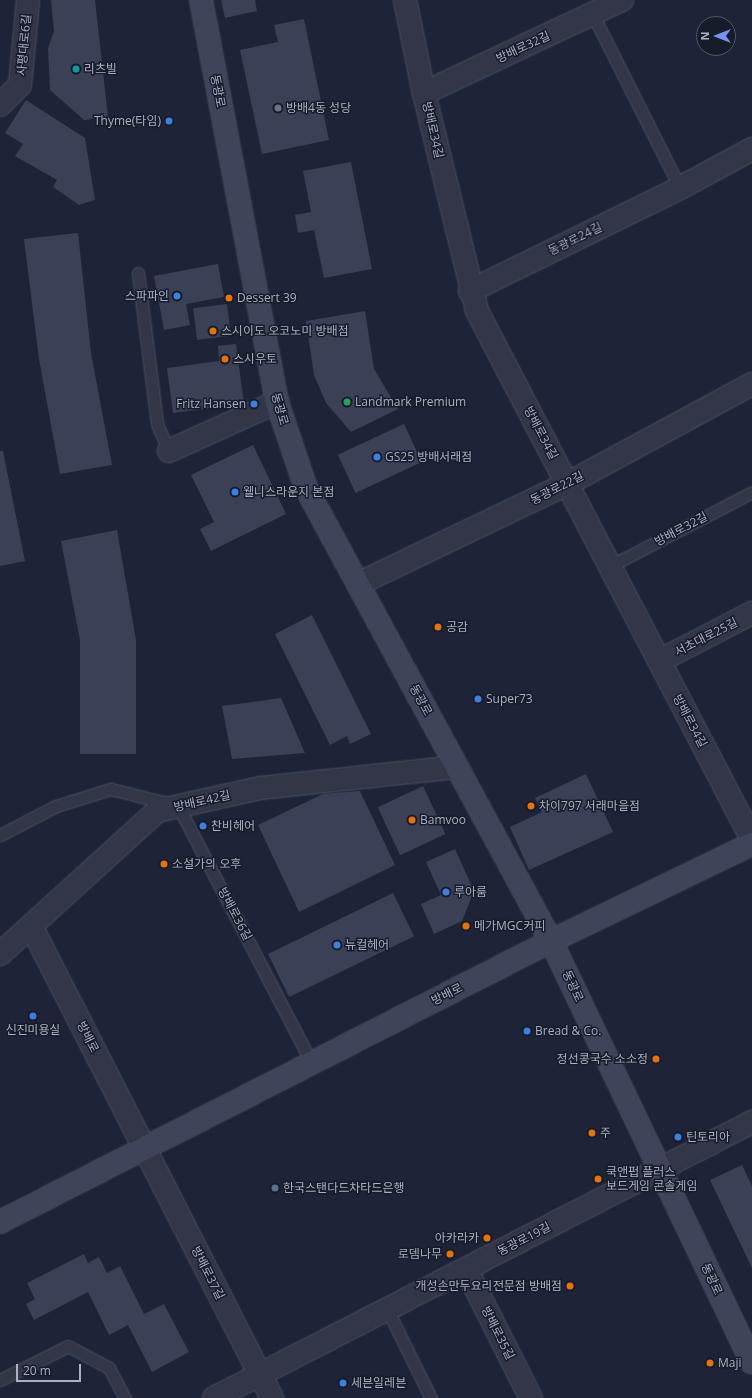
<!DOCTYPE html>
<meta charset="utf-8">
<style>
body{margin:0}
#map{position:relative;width:752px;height:1398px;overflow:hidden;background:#1e2437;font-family:"Open Sans","Noto Sans KR",sans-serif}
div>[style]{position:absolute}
.building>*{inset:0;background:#3a4157;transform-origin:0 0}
.roads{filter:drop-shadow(0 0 1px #4c5162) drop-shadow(0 0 1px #4c5162)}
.lane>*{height:11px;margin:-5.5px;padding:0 5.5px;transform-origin:5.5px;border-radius:5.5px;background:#323647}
.street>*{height:22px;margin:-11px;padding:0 11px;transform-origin:11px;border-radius:11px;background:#323647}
.secondary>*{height:22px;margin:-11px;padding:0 11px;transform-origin:11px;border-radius:11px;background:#3f445a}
.dots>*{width:11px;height:11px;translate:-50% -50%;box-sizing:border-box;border:2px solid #171c2b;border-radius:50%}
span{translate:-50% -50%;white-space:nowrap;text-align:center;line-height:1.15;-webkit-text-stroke:3px #171c2b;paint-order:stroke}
.street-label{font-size:12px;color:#abb0c4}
.poi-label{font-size:12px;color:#abb0c4}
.left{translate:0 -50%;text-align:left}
.right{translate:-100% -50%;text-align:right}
.north{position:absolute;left:696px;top:16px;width:40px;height:40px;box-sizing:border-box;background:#171c2b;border:1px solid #525768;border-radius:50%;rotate:270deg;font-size:11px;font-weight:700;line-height:16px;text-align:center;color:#abb0c4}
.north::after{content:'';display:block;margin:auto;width:14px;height:18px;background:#7891fc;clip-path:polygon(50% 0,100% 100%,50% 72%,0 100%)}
.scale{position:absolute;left:16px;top:1364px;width:65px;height:18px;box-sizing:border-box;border:2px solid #abb0c4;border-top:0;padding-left:5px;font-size:12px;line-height:14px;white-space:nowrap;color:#abb0c4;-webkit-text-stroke:3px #171c2b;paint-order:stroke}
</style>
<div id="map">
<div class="building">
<i style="clip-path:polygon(51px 0,95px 0,108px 117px,84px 120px,50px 90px,48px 48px,54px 31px)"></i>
<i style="clip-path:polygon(221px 0,255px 0,257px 11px,225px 18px)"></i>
<i style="clip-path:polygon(304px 19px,329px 140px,262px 154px,240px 50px,278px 42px,274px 25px)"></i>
<i style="clip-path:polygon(26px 100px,85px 138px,95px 200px,79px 205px,53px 187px,57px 180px,15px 156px,23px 144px,5px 133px)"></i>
<i style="clip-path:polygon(351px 162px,372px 269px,324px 278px,314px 230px,298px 233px,295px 215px,311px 212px,303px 171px)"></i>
<i style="clip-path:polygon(78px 233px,91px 353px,112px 465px,60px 474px,39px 359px,24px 239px)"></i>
<i style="clip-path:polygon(218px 264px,224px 297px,186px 304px,190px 325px,164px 330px,154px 276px)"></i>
<i style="left:227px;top:304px;width:32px;height:34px;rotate:83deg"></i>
<i style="clip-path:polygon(365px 311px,374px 369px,398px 409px,351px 432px,326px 403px,314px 375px,306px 321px)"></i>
<i style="clip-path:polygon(236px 344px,244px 404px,173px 413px,167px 368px,219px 361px,218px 346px)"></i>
<i style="left:404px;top:424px;width:42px;height:73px;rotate:65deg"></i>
<i style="clip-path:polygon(253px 445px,286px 514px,211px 551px,200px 529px,214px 522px,191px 475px)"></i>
<i style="clip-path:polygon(0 451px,3px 451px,25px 561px,0 566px)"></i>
<i style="clip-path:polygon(117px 530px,136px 640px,136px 754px,80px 754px,80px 640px,61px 541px)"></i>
<i style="clip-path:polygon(312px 615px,371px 734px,350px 744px,347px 736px,330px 745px,275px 634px)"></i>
<i style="clip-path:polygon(281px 698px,305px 753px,232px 759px,222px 706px)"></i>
<i style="clip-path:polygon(586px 774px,613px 832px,529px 870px,510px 827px,542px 812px,535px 798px)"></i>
<i style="left:423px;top:786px;width:53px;height:50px;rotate:65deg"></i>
<i style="clip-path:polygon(360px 791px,395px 865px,299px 912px,258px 825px,323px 794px)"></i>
<i style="clip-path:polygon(455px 849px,474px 891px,462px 921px,434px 934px,421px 904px,441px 895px,426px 862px)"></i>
<i style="left:393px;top:893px;width:48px;height:139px;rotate:64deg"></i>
<i style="clip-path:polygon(742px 1165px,752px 1186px,752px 1268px,710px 1180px)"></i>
<i style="clip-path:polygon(84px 1254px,88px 1263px,99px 1257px,107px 1273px,120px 1266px,144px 1314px,164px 1304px,189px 1352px,152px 1372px,128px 1325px,109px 1335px,88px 1292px,34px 1320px,26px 1304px,35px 1299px,27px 1283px)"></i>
</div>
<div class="roads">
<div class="lane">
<i style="left:593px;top:15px;width:194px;rotate:63.3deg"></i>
<i style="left:138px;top:273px;width:152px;rotate:82.8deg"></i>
<i style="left:157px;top:424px;width:30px;rotate:66deg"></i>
<i style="left:610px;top:566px;width:160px;rotate:-27.5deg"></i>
<i style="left:0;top:835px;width:63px;rotate:-27.4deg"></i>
<i style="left:56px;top:806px;width:58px;rotate:-17.2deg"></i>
<i style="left:111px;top:789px;width:69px;rotate:14.2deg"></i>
<i style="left:178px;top:806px;width:290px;rotate:62.5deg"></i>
<i style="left:387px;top:1309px;width:99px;rotate:63.7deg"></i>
<i style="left:0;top:1380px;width:76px;rotate:-26.6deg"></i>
<i style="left:68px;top:1346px;width:47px;rotate:28.2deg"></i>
<i style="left:109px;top:1368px;width:34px;rotate:62deg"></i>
</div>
<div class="street">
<i style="left:405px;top:0;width:95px;rotate:78.5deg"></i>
<i style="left:424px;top:93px;width:224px;rotate:76.3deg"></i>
<i style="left:477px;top:311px;width:595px;rotate:62.49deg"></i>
<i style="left:424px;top:93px;width:219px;rotate:-25.2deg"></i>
<i style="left:0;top:105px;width:28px;rotate:-45deg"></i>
<i style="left:20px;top:85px;width:85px;rotate:-84.6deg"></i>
<i style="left:470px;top:291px;width:234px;rotate:-26.1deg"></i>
<i style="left:680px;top:188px;width:82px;rotate:-28.4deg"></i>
<i style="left:169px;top:451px;width:119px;rotate:-24.4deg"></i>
<i style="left:358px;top:584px;width:232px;rotate:-25.6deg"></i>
<i style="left:567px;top:484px;width:210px;rotate:-28.4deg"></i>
<i style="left:659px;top:661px;width:105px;rotate:-27.3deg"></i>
<i style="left:31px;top:926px;width:530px;rotate:62.95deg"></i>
<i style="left:0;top:954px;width:212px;rotate:-42.3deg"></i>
<i style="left:157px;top:811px;width:107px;rotate:-12.5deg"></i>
<i style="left:261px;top:788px;width:197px;rotate:-6.1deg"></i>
<i style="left:466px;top:1269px;width:144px;rotate:63.3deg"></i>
<i style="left:214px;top:1398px;width:605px;rotate:-27.16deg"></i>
</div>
<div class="secondary">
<i style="left:201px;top:0;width:409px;rotate:79.3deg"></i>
<i style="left:277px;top:402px;width:91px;rotate:71.4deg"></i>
<i style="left:306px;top:488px;width:515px;rotate:61.59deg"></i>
<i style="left:551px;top:941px;width:467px;rotate:64.5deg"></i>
<i style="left:0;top:1222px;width:619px;rotate:-27.02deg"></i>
<i style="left:551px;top:941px;width:223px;rotate:-25.8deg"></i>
</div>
</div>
<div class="dots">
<i style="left:76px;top:69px;background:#0f9aa8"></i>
<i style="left:278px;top:108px;background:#6b7280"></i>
<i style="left:169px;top:121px;background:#3f7fe0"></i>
<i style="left:177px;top:296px;background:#3f7fe0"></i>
<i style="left:229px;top:298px;background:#e8710a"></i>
<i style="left:213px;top:331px;background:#e8710a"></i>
<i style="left:225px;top:359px;background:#e8710a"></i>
<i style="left:347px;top:402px;background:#2e9e5b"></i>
<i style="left:254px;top:404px;background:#3f7fe0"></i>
<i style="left:377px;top:457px;background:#3f7fe0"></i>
<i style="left:235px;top:492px;background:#3f7fe0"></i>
<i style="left:438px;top:627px;background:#e8710a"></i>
<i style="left:478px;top:699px;background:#3f7fe0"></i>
<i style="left:531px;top:806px;background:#e8710a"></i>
<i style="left:412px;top:820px;background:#e8710a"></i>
<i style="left:203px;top:826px;background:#3f7fe0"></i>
<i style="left:164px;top:864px;background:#e8710a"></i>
<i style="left:446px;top:892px;background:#3f7fe0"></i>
<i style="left:466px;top:926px;background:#e8710a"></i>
<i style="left:337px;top:945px;background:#3f7fe0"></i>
<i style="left:33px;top:1016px;background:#3f7fe0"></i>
<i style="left:527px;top:1031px;background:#3f7fe0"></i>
<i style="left:656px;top:1059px;background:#e8710a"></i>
<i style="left:592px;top:1133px;background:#e8710a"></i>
<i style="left:678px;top:1137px;background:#3f7fe0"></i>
<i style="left:598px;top:1179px;background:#e8710a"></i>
<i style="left:275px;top:1188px;background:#5c6f8a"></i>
<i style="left:487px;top:1238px;background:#e8710a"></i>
<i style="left:450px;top:1254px;background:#e8710a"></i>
<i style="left:570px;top:1286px;background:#e8710a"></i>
<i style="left:710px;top:1363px;background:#e8710a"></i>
<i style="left:343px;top:1383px;background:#3f7fe0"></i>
</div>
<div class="street-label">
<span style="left:24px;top:45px;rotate:-85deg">사평대로6길</span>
<span style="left:523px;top:47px;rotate:-25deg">방배로32길</span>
<span style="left:218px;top:91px;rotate:79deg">동광로</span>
<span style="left:433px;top:130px;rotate:77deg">방배로34길</span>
<span style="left:575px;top:239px;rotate:-26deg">동광로24길</span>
<span style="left:280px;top:409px;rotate:74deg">동광로</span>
<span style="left:541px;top:433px;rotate:62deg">방배로34길</span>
<span style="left:557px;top:488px;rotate:-27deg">동광로22길</span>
<span style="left:681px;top:529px;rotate:-28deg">방배로32길</span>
<span style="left:706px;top:637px;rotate:-27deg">서초대로25길</span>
<span style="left:421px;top:700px;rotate:62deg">동광로</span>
<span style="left:690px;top:721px;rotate:62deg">방배로34길</span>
<span style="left:202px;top:801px;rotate:-13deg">방배로42길</span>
<span style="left:235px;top:914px;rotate:62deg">방배로36길</span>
<span style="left:573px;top:986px;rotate:65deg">동광로</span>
<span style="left:447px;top:994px;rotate:-27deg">방배로</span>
<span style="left:88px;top:1037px;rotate:63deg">방배로</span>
<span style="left:524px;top:1239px;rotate:-27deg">동광로19길</span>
<span style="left:208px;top:1273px;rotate:63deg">방배로37길</span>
<span style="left:712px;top:1279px;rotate:65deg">동광로</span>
<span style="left:498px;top:1333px;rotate:63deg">방배로35길</span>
</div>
<div class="poi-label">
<span class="left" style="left:84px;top:69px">리츠빌</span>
<span class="left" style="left:286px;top:108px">방배4동 성당</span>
<span class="right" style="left:161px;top:121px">Thyme(타임)</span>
<span class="right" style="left:169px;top:296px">스파파인</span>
<span class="left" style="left:237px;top:298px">Dessert 39</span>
<span class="left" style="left:221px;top:331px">스시이도 오코노미 방배점</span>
<span class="left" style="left:233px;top:359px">스시우토</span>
<span class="left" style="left:355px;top:402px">Landmark Premium</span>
<span class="right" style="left:246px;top:404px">Fritz Hansen</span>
<span class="left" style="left:385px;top:457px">GS25 방배서래점</span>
<span class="left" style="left:243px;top:492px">웰니스라운지 본점</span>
<span class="left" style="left:446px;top:627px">공감</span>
<span class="left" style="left:486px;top:699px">Super73</span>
<span class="left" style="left:539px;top:806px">차이797 서래마을점</span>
<span class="left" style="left:420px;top:820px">Bamvoo</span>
<span class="left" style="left:211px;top:826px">찬비헤어</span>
<span class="left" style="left:172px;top:864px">소설가의 오후</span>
<span class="left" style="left:454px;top:892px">루아룸</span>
<span class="left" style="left:474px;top:926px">메가MGC커피</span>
<span class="left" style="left:345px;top:945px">뉴컬헤어</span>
<span style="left:33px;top:1030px">신진미용실</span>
<span class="left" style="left:535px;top:1031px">Bread &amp; Co.</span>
<span class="right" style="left:648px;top:1059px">정선콩국수 소소정</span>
<span class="left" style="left:600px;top:1133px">주</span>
<span class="left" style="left:686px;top:1137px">틴토리아</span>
<span class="left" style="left:606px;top:1179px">쿡앤펍 플러스<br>보드게임 콘솔게임</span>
<span class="left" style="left:283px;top:1188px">한국스탠다드차타드은행</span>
<span class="right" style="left:479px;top:1238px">아카라카</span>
<span class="right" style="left:442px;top:1254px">로뎀나무</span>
<span class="right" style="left:562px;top:1286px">개성손만두요리전문점 방배점</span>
<span class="left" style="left:718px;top:1363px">Maji</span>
<span class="left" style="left:351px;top:1383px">세븐일레븐</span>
</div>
<div class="north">N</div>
<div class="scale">20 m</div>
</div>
